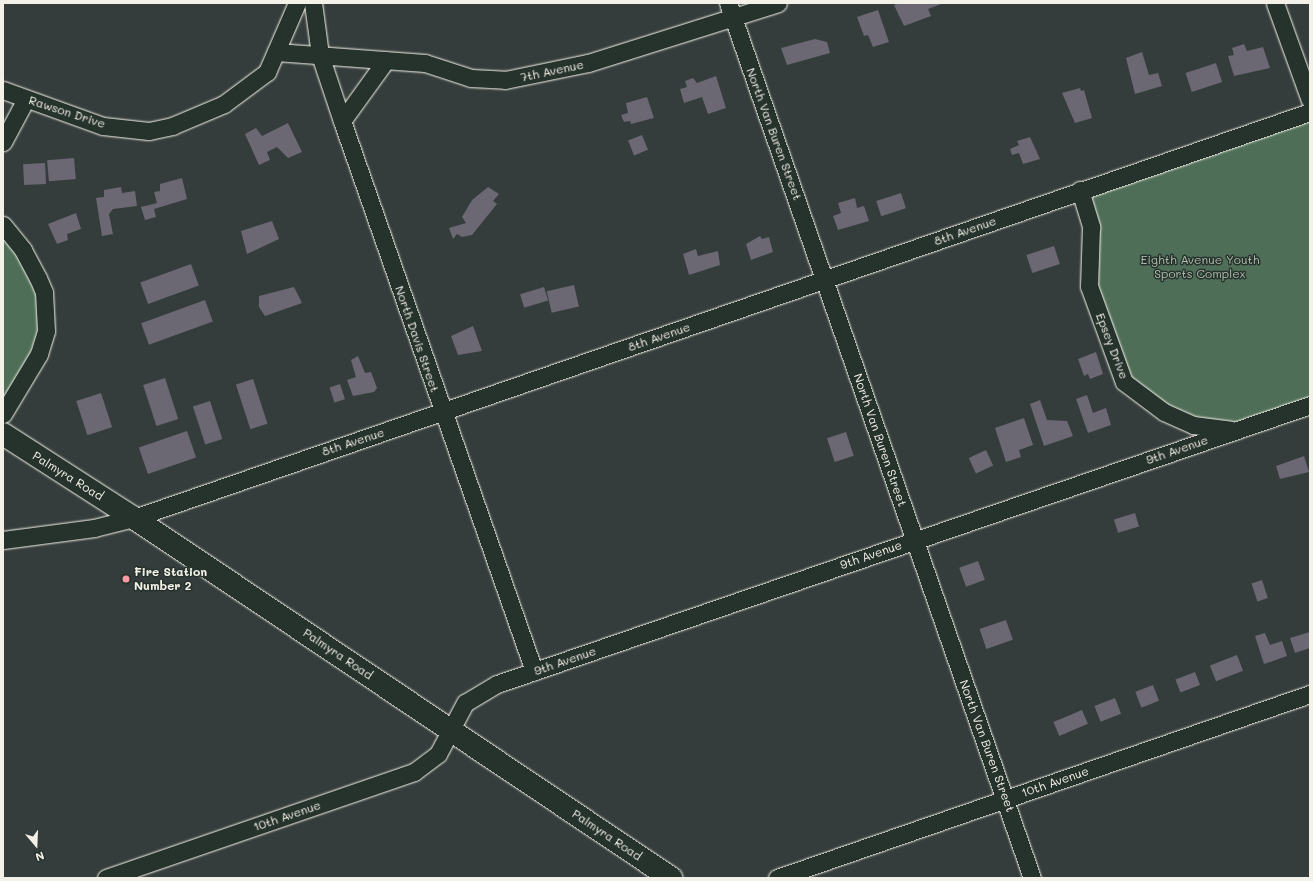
<!DOCTYPE html>
<style>
body{margin:0}
#map{position:relative;width:1313px;height:881px;overflow:hidden;background:#343d3b;font-family:Mali,sans-serif}
div>[style]{position:absolute}
.green>*{inset:0;background:#4f6e58}
.building>*{inset:0;background:#6b6773;transform-origin:0 0}
.roads{filter:drop-shadow(0 0 1px #f4f1e8) drop-shadow(0 0 1px #f4f1e8)}
.minor>*{height:17px;margin:-8.5px;padding:0 8.5px;transform-origin:8.5px;border-radius:8.5px;background:#26332d}
.major>*{height:22px;margin:-11px;padding:0 11px;transform-origin:11px;border-radius:11px;background:#26332d}
.dots>*{width:11px;height:11px;translate:-50% -50%;box-sizing:border-box;border:2px solid #26332d;border-radius:50%}
span{translate:-50% -50%;white-space:nowrap;text-align:center;line-height:1.15;-webkit-text-stroke:3px #26332d;paint-order:stroke}
.street-label{font-size:12px;color:#f4f1e8}
.park-label{font-size:12px;color:#b2bdae}
.poi-label{font-size:12px;color:#f4f1e8;font-weight:700}
.left{translate:0 -50%;text-align:left}
.frame{position:absolute;inset:0;border:4px solid #f4f1e8;pointer-events:none}
.north{position:absolute;left:16px;top:825px;width:40px;height:40px;-webkit-text-stroke:3px #26332d;paint-order:stroke;rotate:161deg;font-size:11px;font-weight:700;line-height:16px;text-align:center;color:#f4f1e8}
.north::after{content:'';display:block;margin:auto;width:14px;height:18px;background:#f4f1e8;clip-path:polygon(50% 0,100% 100%,50% 72%,0 100%)}
</style>
<div id="map">
<div class="green">
<i style="clip-path:polygon(1310px 113px,1310px 403px,1235px 429px,1194px 424px,1136px 391px,1090px 285px,1082px 191px)"></i>
<i style="clip-path:polygon(3px 227px,36px 278px,43px 330px,3px 411px)"></i>
</div>
<div class="building">
<i style="clip-path:polygon(899px 3px,944px 3px,928px 9px,931px 16px,904px 26px,894px 5px)"></i>
<i style="clip-path:polygon(878px 10px,889px 42px,873px 47px,868px 35px,864px 36px,857px 17px)"></i>
<i style="clip-path:polygon(815px 39px,827px 42px,830px 53px,787px 65px,781px 48px)"></i>
<i style="clip-path:polygon(1244px 44px,1247px 51px,1263px 47px,1270px 68px,1234px 76px,1228px 56px,1234px 55px,1232px 48px)"></i>
<i style="clip-path:polygon(1142px 52px,1149px 75px,1158px 73px,1162px 86px,1135px 94px,1126px 58px)"></i>
<i style="left:1216px;top:63px;width:20px;height:32px;rotate:72deg"></i>
<i style="clip-path:polygon(716px 76px,726px 108px,708px 114px,702px 97px,684px 103px,680px 89px,687px 87px,685px 81px,693px 78px,697px 83px)"></i>
<i style="clip-path:polygon(1080px 88px,1081px 91px,1084px 90px,1092px 118px,1075px 123px,1062px 93px)"></i>
<i style="clip-path:polygon(647px 97px,654px 118px,631px 124px,630px 121px,624px 122px,621px 115px,628px 113px,626px 103px)"></i>
<i style="clip-path:polygon(288px 123px,302px 152px,288px 158px,277px 147px,267px 152px,270px 160px,259px 165px,245px 134px,256px 128px,262px 136px)"></i>
<i style="left:642px;top:135px;width:16px;height:15px;rotate:68deg"></i>
<i style="clip-path:polygon(1030px 137px,1040px 159px,1023px 164px,1019px 153px,1012px 155px,1010px 149px,1019px 145px,1017px 141px)"></i>
<i style="left:74px;top:158px;width:21px;height:27px;rotate:85deg"></i>
<i style="left:45px;top:163px;width:21px;height:22px;rotate:87deg"></i>
<i style="clip-path:polygon(182px 178px,187px 199px,154px 209px,156px 217px,145px 220px,141px 207px,157px 203px,154px 192px,160px 191px,160px 184px)"></i>
<i style="clip-path:polygon(121px 187px,122px 193px,135px 191px,137px 206px,113px 209px,109px 214px,113px 234px,102px 236px,96px 198px,104px 197px,104px 190px)"></i>
<i style="clip-path:polygon(488px 187px,499px 194px,493px 201px,497px 204px,472px 235px,462px 237px,457px 234px,453px 239px,449px 228px,466px 223px,462px 217px,472px 200px)"></i>
<i style="left:901px;top:193px;width:16px;height:26px;rotate:72deg"></i>
<i style="clip-path:polygon(855px 198px,857px 208px,864px 206px,869px 221px,838px 230px,833px 216px,841px 213px,838px 203px)"></i>
<i style="clip-path:polygon(76px 213px,81px 229px,67px 234px,68px 240px,57px 244px,48px 224px)"></i>
<i style="clip-path:polygon(272px 221px,279px 239px,247px 254px,241px 231px)"></i>
<i style="clip-path:polygon(760px 236px,762px 239px,769px 237px,773px 252px,751px 260px,746px 244px)"></i>
<i style="left:1054px;top:246px;width:19px;height:29px;rotate:72deg"></i>
<i style="clip-path:polygon(696px 249px,698px 256px,718px 251px,720px 265px,689px 275px,683px 254px)"></i>
<i style="left:191px;top:264px;width:23px;height:54px;rotate:70deg"></i>
<i style="left:574px;top:285px;width:22px;height:28px;rotate:77deg"></i>
<i style="clip-path:polygon(294px 287px,302px 303px,265px 316px,259px 307px,259px 296px)"></i>
<i style="left:544px;top:287px;width:14px;height:25px;rotate:73deg"></i>
<i style="left:205px;top:300px;width:23px;height:68px;rotate:70deg"></i>
<i style="clip-path:polygon(473px 326px,482px 351px,458px 355px,451px 336px)"></i>
<i style="clip-path:polygon(1096px 352px,1103px 374px,1090px 379px,1088px 374px,1084px 376px,1078px 359px)"></i>
<i style="clip-path:polygon(358px 356px,365px 373px,371px 372px,377px 388px,374px 392px,353px 396px,347px 380px,356px 377px,351px 360px)"></i>
<i style="left:165px;top:378px;width:43px;height:23px;rotate:72deg"></i>
<i style="left:253px;top:379px;width:47px;height:18px;rotate:72deg"></i>
<i style="left:340px;top:384px;width:16px;height:11px;rotate:72deg"></i>
<i style="left:101px;top:393px;width:36px;height:26px;rotate:72deg"></i>
<i style="clip-path:polygon(1087px 395px,1093px 413px,1106px 408px,1111px 425px,1088px 433px,1076px 399px)"></i>
<i style="clip-path:polygon(1040px 400px,1047px 420px,1067px 421px,1073px 436px,1044px 446px,1030px 404px)"></i>
<i style="left:210px;top:401px;width:40px;height:18px;rotate:72deg"></i>
<i style="clip-path:polygon(1024px 418px,1033px 445px,1019px 450px,1021px 457px,1006px 462px,995px 428px)"></i>
<i style="left:187px;top:431px;width:28px;height:51px;rotate:71deg"></i>
<i style="left:846px;top:432px;width:25px;height:20px;rotate:72deg"></i>
<i style="left:986px;top:450px;width:17px;height:19px;rotate:65deg"></i>
<i style="clip-path:polygon(1304px 456px,1309px 472px,1280px 479px,1276px 466px)"></i>
<i style="left:1135px;top:513px;width:14px;height:22px;rotate:73deg"></i>
<i style="left:978px;top:561px;width:20px;height:20px;rotate:70deg"></i>
<i style="left:1262px;top:580px;width:19px;height:11px;rotate:72deg"></i>
<i style="left:1006px;top:620px;width:21px;height:28px;rotate:71deg"></i>
<i style="clip-path:polygon(1310px 632px,1310px 648px,1295px 653px,1290px 638px)"></i>
<i style="clip-path:polygon(1265px 633px,1270px 645px,1282px 641px,1287px 656px,1264px 664px,1255px 636px)"></i>
<i style="left:1237px;top:655px;width:17px;height:29px;rotate:69deg"></i>
<i style="left:1195px;top:672px;width:14px;height:21px;rotate:69deg"></i>
<i style="left:1153px;top:685px;width:17px;height:19px;rotate:69deg"></i>
<i style="left:1115px;top:698px;width:17px;height:22px;rotate:69deg"></i>
<i style="left:1082px;top:710px;width:15px;height:31px;rotate:67deg"></i>
</div>
<div class="roads">
<div class="minor">
<i style="left:313px;top:3px;width:52px;rotate:82.3deg"></i>
<i style="left:320px;top:55px;width:70px;rotate:71.6deg"></i>
<i style="left:342px;top:121px;width:583px;rotate:70.76deg"></i>
<i style="left:728px;top:3px;width:926px;rotate:70.84deg"></i>
<i style="left:1275px;top:3px;width:103px;rotate:70.2deg"></i>
<i style="left:276px;top:52px;width:149px;rotate:4.2deg"></i>
<i style="left:425px;top:63px;width:48px;rotate:18.1deg"></i>
<i style="left:471px;top:78px;width:34px;rotate:3deg"></i>
<i style="left:505px;top:80px;width:85px;rotate:-11.6deg"></i>
<i style="left:588px;top:63px;width:199px;rotate:-17.5deg"></i>
<i style="left:3px;top:90px;width:106px;rotate:19.8deg"></i>
<i style="left:103px;top:126px;width:46px;rotate:6.2deg"></i>
<i style="left:149px;top:131px;width:24px;rotate:-12deg"></i>
<i style="left:172px;top:126px;width:56px;rotate:-22.9deg"></i>
<i style="left:224px;top:104px;width:54px;rotate:-36.7deg"></i>
<i style="left:267px;top:72px;width:75px;rotate:-66.5deg"></i>
<i style="left:342px;top:121px;width:75px;rotate:-54.2deg"></i>
<i style="left:3px;top:142px;width:49px;rotate:-61.9deg"></i>
<i style="left:1080px;top:190px;width:39px;rotate:73deg"></i>
<i style="left:1091px;top:227px;width:59px;rotate:91.9deg"></i>
<i style="left:1089px;top:286px;width:102px;rotate:70deg"></i>
<i style="left:1124px;top:382px;width:50px;rotate:36.9deg"></i>
<i style="left:1164px;top:412px;width:32px;rotate:24deg"></i>
<i style="left:1193px;top:425px;width:38px;rotate:7deg"></i>
<i style="left:3px;top:225px;width:32px;rotate:51deg"></i>
<i style="left:23px;top:250px;width:32px;rotate:62deg"></i>
<i style="left:38px;top:278px;width:15px;rotate:67deg"></i>
<i style="left:44px;top:292px;width:39px;rotate:87deg"></i>
<i style="left:46px;top:331px;width:24px;rotate:107deg"></i>
<i style="left:39px;top:354px;width:70px;rotate:121deg"></i>
<i style="left:3px;top:540px;width:92px;rotate:-7.5deg"></i>
<i style="left:94px;top:528px;width:41px;rotate:-14deg"></i>
<i style="left:134px;top:518px;width:1244px;rotate:-19.05deg"></i>
<i style="left:106px;top:878px;width:326px;rotate:-19deg"></i>
<i style="left:414px;top:772px;width:30px;rotate:-37deg"></i>
<i style="left:438px;top:754px;width:58px;rotate:-62.1deg"></i>
<i style="left:465px;top:703px;width:37px;rotate:-31deg"></i>
<i style="left:497px;top:684px;width:860px;rotate:-18.94deg"></i>
<i style="left:777px;top:878px;width:564px;rotate:-19.05deg"></i>
</div>
<div class="major">
<i style="left:3px;top:434px;width:156px;rotate:32.7deg"></i>
<i style="left:134px;top:518px;width:647px;rotate:33.84deg"></i>
</div>
</div>
<div class="dots">
<i style="left:126px;top:579px;background:#ff9aa2"></i>
</div>
<div class="street-label">
<span style="left:552px;top:71px;rotate:-12deg">7th Avenue</span>
<span style="left:67px;top:112px;rotate:18deg">Rawson Drive</span>
<span style="left:774px;top:134px;rotate:70deg">North Van Buren Street</span>
<span style="left:965px;top:231px;rotate:-19deg">8th Avenue</span>
<span style="left:659px;top:337px;rotate:-19deg">8th Avenue</span>
<span style="left:417px;top:339px;rotate:71deg">North Davis Street</span>
<span style="left:1112px;top:346px;rotate:69deg">Epsey Drive</span>
<span style="left:880px;top:440px;rotate:71deg">North Van Buren Street</span>
<span style="left:353px;top:442px;rotate:-18deg">8th Avenue</span>
<span style="left:1177px;top:450px;rotate:-19deg">9th Avenue</span>
<span style="left:68px;top:476px;rotate:32deg">Palmyra Road</span>
<span style="left:871px;top:555px;rotate:-19deg">9th Avenue</span>
<span style="left:338px;top:654px;rotate:34deg">Palmyra Road</span>
<span style="left:565px;top:661px;rotate:-19deg">9th Avenue</span>
<span style="left:987px;top:746px;rotate:70deg">North Van Buren Street</span>
<span style="left:1055px;top:782px;rotate:-19deg">10th Avenue</span>
<span style="left:287px;top:816px;rotate:-19deg">10th Avenue</span>
<span style="left:607px;top:835px;rotate:34deg">Palmyra Road</span>
</div>
<div class="park-label">
<span style="left:1200px;top:267px">Eighth Avenue Youth<br>Sports Complex</span>
</div>
<div class="poi-label">
<span class="left" style="left:134px;top:579px">Fire Station<br>Number 2</span>
</div>
<div class="frame"></div>
<div class="north">N</div>
</div>
